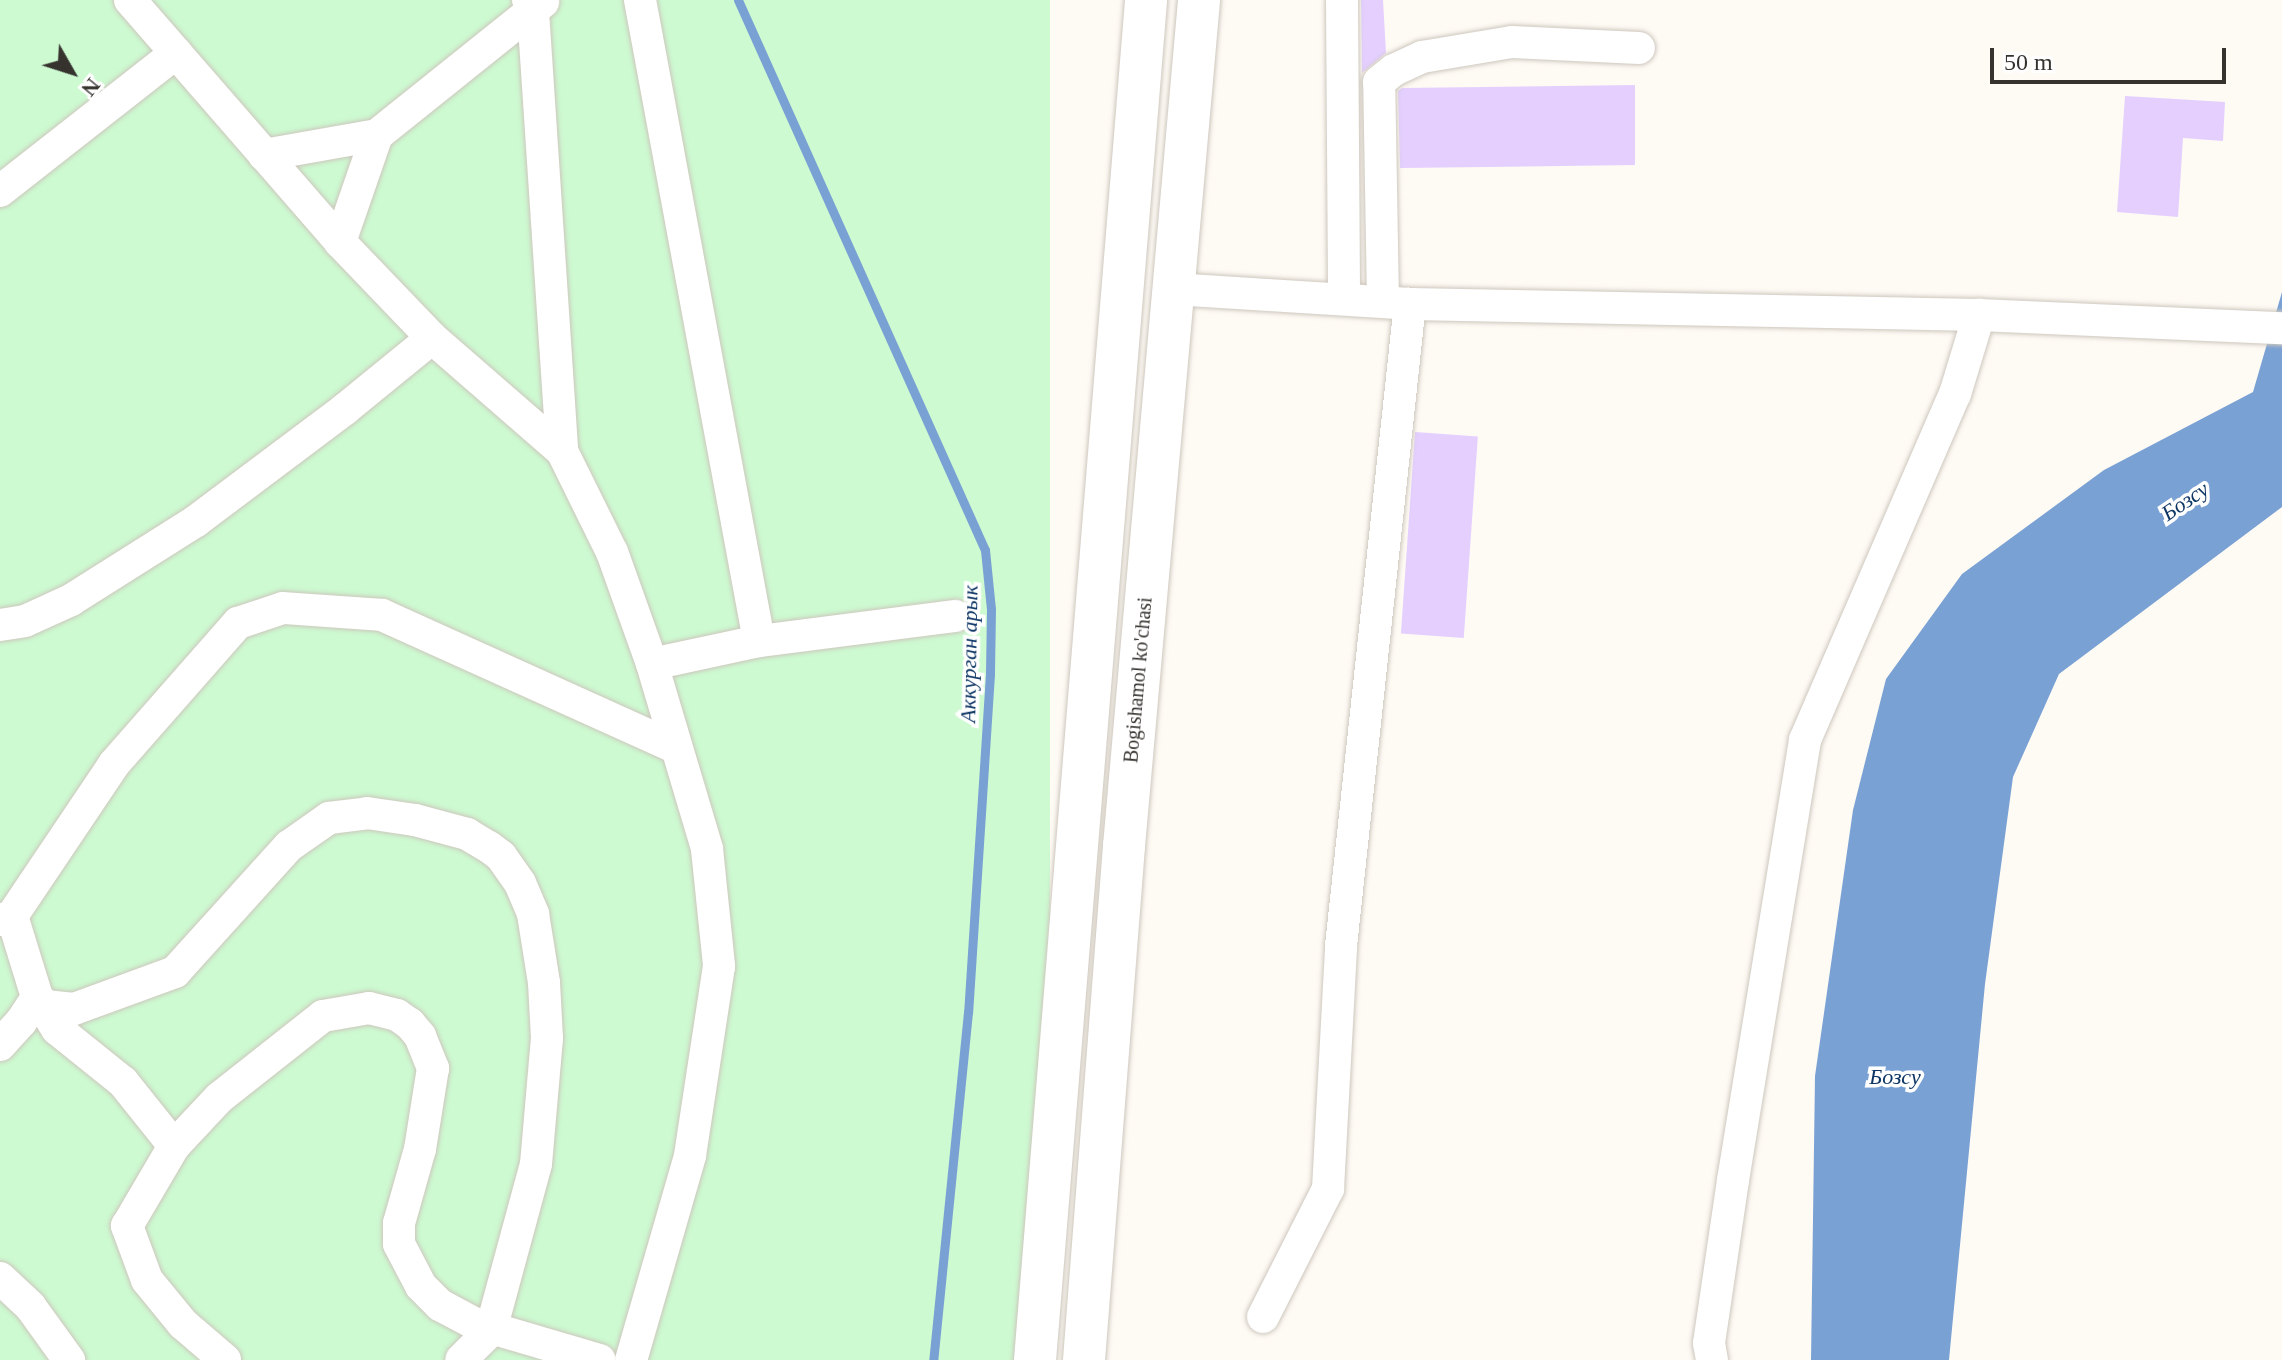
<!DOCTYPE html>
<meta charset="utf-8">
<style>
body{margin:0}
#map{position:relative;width:2282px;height:1360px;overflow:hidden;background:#fefaf4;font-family:Georgia,serif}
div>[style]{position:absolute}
.green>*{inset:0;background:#cdfad1;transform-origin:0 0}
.water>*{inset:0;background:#7aa1d4}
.stream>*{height:9px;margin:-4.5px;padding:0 4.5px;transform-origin:4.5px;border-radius:4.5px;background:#7aa1d4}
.building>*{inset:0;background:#e4cfff;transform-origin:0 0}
.roads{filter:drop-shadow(0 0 2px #cdc7bd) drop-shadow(0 0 2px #cdc7bd)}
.minor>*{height:32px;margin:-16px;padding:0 16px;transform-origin:16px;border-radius:16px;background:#fff}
.major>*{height:42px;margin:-21px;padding:0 21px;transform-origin:21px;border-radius:21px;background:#fff}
span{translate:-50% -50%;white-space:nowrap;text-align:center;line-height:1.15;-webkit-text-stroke:7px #fff;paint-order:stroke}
.street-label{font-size:20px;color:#36332f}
.water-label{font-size:22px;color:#0e3665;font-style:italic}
.north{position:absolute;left:32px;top:32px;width:80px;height:80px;-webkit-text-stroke:6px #fff;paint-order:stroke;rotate:129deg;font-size:22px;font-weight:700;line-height:32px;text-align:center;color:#36332f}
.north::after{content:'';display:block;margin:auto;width:28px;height:36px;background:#36332f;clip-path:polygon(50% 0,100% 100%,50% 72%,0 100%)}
.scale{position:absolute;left:1990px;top:48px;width:236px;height:36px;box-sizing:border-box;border:4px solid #36332f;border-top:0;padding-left:10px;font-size:24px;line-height:28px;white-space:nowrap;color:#36332f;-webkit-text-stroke:6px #fff;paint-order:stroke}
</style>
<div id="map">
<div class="green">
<i style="left:0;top:0;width:1050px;height:1360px"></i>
</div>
<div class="water">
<i style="clip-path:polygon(2282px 292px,2282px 507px,2059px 674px,2013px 777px,1985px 984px,1949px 1360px,1811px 1360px,1815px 1076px,1853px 810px,1886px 679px,1962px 574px,2104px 470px,2253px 392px)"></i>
</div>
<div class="stream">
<i style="left:738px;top:0;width:603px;rotate:65.82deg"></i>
<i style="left:985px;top:550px;width:59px;rotate:84.2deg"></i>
<i style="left:991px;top:609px;width:65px;rotate:90.9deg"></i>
<i style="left:990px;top:674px;width:339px;rotate:93.7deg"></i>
<i style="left:968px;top:1012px;width:350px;rotate:95.7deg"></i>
</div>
<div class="building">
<i style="clip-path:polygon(1361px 0,1383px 0,1386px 53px,1362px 73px)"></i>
<i style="clip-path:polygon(1635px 85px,1635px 165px,1400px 168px,1398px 91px,1402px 88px)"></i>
<i style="clip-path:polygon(2125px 96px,2225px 102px,2223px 141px,2183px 138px,2178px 217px,2117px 212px)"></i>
<i style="left:1415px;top:432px;width:63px;height:202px;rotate:4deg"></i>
</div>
<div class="roads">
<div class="minor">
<i style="left:130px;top:0;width:320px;rotate:49deg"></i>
<i style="left:340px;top:242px;width:133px;rotate:46.2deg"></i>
<i style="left:432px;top:338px;width:172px;rotate:41deg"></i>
<i style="left:562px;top:451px;width:113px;rotate:63.7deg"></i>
<i style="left:612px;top:552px;width:119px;rotate:70.3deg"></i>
<i style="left:652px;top:664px;width:193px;rotate:73.4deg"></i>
<i style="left:707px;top:849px;width:118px;rotate:84.1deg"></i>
<i style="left:719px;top:966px;width:192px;rotate:98.7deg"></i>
<i style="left:690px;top:1156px;width:212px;rotate:106.1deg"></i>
<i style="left:528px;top:0;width:12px;rotate:66deg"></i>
<i style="left:533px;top:11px;width:441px;rotate:86.2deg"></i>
<i style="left:640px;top:0;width:652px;rotate:79.48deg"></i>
<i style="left:1342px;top:0;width:298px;rotate:89.6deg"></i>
<i style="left:264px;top:155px;width:115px;rotate:-10deg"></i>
<i style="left:377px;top:135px;width:213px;rotate:-38.7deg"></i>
<i style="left:0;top:191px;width:224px;rotate:-38.1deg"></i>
<i style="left:340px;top:242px;width:113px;rotate:-70.9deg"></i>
<i style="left:1173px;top:289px;width:237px;rotate:3.6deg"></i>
<i style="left:1410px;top:304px;width:569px;rotate:1.11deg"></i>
<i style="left:1979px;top:315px;width:303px;rotate:2.5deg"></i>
<i style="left:1383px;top:301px;width:219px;rotate:-91deg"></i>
<i style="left:1379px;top:82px;width:19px;rotate:-39deg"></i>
<i style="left:1394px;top:70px;width:31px;rotate:-25deg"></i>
<i style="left:1422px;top:57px;width:91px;rotate:-9.5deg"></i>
<i style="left:1512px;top:42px;width:127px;rotate:2.7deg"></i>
<i style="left:0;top:625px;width:25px;rotate:-9deg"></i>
<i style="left:25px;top:621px;width:51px;rotate:-24.5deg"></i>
<i style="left:71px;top:600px;width:148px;rotate:-32.3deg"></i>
<i style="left:196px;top:521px;width:186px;rotate:-36.9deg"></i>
<i style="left:345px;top:409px;width:112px;rotate:-39.2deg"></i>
<i style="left:652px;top:664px;width:109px;rotate:-12.1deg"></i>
<i style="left:759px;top:641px;width:198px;rotate:-7.3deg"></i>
<i style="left:12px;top:916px;width:85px;rotate:72.8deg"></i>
<i style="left:37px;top:997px;width:38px;rotate:58deg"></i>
<i style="left:57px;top:1029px;width:85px;rotate:38.8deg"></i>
<i style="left:123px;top:1082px;width:82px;rotate:51.4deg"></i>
<i style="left:0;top:920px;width:13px;rotate:-18deg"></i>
<i style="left:12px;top:916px;width:183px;rotate:-56.1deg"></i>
<i style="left:114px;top:764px;width:188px;rotate:-48.7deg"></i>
<i style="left:238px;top:623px;width:47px;rotate:-18.4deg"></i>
<i style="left:283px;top:608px;width:99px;rotate:4deg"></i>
<i style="left:382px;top:615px;width:320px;rotate:24.3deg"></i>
<i style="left:0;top:1045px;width:31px;rotate:-48deg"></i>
<i style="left:21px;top:1022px;width:30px;rotate:-57deg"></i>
<i style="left:37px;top:997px;width:12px;rotate:48deg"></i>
<i style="left:45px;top:1006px;width:29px;rotate:6deg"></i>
<i style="left:74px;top:1009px;width:108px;rotate:-20.1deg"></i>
<i style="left:175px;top:972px;width:170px;rotate:-47.9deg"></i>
<i style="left:289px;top:846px;width:49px;rotate:-35deg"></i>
<i style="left:329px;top:818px;width:38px;rotate:-7deg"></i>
<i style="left:367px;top:813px;width:49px;rotate:8.3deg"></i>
<i style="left:415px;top:820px;width:54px;rotate:15.1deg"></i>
<i style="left:467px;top:834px;width:26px;rotate:31deg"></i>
<i style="left:489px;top:847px;width:15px;rotate:37deg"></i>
<i style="left:501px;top:856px;width:33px;rotate:55deg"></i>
<i style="left:520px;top:883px;width:34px;rotate:67deg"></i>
<i style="left:533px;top:914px;width:70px;rotate:80.9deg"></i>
<i style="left:544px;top:983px;width:55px;rotate:86.9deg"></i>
<i style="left:547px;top:1038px;width:126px;rotate:95deg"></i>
<i style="left:536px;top:1164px;width:172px;rotate:105.2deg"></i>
<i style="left:491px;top:1330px;width:42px;rotate:135deg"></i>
<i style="left:0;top:1278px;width:41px;rotate:43deg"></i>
<i style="left:30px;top:1306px;width:67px;rotate:54.2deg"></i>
<i style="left:1263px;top:1317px;width:144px;rotate:-63.1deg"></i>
<i style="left:1328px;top:1189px;width:243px;rotate:-86.9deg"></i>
<i style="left:1341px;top:946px;width:646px;rotate:-83.87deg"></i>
<i style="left:225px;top:1360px;width:55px;rotate:-139.4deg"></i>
<i style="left:183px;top:1324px;width:57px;rotate:-129.3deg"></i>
<i style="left:147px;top:1280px;width:58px;rotate:-110.3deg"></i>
<i style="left:127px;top:1226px;width:93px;rotate:-59.6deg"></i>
<i style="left:174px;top:1146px;width:66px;rotate:-46.8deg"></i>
<i style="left:219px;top:1098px;width:132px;rotate:-38.3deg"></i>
<i style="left:323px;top:1016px;width:47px;rotate:-9.9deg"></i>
<i style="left:369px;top:1008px;width:29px;rotate:14deg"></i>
<i style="left:397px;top:1015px;width:16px;rotate:35deg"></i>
<i style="left:410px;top:1024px;width:16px;rotate:50deg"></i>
<i style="left:420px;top:1036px;width:35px;rotate:68deg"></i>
<i style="left:433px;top:1068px;width:82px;rotate:99.1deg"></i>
<i style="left:420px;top:1149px;width:77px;rotate:105.8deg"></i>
<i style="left:399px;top:1223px;width:21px;rotate:90deg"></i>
<i style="left:399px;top:1244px;width:47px;rotate:62.4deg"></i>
<i style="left:421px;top:1286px;width:27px;rotate:45deg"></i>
<i style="left:440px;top:1305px;width:38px;rotate:28deg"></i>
<i style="left:474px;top:1323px;width:131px;rotate:16.4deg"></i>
<i style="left:1712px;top:1360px;width:17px;rotate:-100deg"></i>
<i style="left:1709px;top:1343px;width:165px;rotate:-81.6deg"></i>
<i style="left:1733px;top:1180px;width:446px;rotate:-80.7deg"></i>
<i style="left:1805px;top:740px;width:377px;rotate:-66.6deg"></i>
<i style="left:1955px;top:394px;width:83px;rotate:-73.1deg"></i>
</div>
<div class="major">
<i style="left:1035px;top:1360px;width:1365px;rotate:-85.33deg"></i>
<i style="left:1084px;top:1360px;width:516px;rotate:-85.55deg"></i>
<i style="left:1124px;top:846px;width:849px;rotate:-84.93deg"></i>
</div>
</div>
<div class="street-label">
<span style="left:1138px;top:680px;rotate:-85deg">Bogishamol ko'chasi</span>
</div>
<div class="water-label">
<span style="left:2185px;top:501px;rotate:-34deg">Бозсу</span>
<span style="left:969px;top:654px;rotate:-89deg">Аккурган арык</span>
<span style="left:1895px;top:1077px">Бозсу</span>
</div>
<div class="north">N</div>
<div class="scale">50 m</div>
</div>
